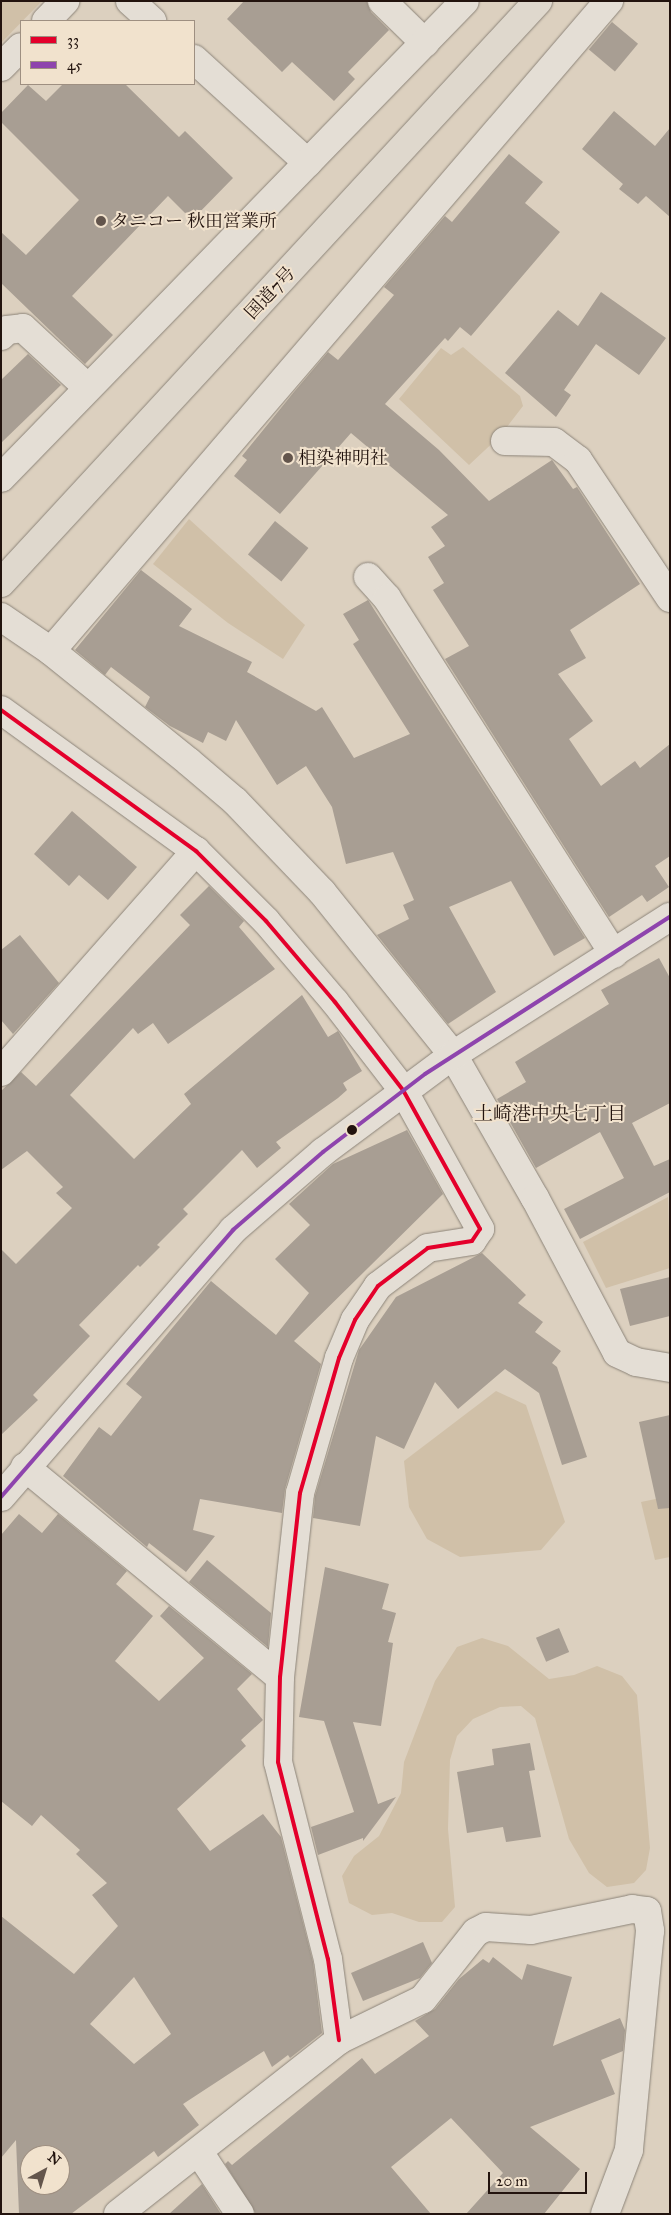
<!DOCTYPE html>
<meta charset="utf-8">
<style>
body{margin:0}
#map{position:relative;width:671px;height:2215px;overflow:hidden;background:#dcd0bf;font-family:"IM FELL Great Primer","Noto Serif JP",serif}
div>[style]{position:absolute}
.green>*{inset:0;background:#d0c0a8}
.building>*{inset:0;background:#a89e93;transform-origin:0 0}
.roads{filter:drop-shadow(0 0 1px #8c8479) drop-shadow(0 0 1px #8c8479)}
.minor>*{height:28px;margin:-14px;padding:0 14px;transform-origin:14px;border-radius:14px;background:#e4ded5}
.tertiary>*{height:28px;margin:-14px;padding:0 14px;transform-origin:14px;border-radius:14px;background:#e4ded5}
.trunk>*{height:28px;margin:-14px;padding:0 14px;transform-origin:14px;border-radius:14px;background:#dfd8cd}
.bus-1>*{height:4px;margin:-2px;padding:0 2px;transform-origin:2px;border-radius:2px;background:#e4002b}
.bus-2>*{height:4px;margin:-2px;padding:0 2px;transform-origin:2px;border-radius:2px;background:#8e44ad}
.dots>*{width:14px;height:14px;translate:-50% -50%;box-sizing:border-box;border:2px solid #f1e2cd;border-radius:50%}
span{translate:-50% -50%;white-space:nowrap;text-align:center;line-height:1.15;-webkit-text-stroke:4px #f1e2cd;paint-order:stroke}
.poi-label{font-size:18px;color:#22130e}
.left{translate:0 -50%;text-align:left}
.street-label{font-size:18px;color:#22130e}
.neighbourhood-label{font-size:19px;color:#22130e}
.frame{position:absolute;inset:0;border:2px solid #22130e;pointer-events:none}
.legend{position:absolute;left:20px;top:20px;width:175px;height:65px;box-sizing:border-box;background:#f1e2cd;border:1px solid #9e8f81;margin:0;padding:6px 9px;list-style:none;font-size:15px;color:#22130e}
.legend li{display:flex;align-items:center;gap:10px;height:25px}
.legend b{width:25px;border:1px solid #9e8f81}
.north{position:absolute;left:20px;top:2145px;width:50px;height:50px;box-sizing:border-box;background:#f1e2cd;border:1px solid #9e8f81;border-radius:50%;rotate:39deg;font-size:14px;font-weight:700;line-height:20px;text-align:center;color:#22130e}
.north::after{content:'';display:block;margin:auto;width:18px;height:22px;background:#63554c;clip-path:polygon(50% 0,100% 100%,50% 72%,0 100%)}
.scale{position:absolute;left:488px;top:2172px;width:99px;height:22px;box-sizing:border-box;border:2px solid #22130e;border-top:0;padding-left:6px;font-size:15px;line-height:18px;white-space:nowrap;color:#22130e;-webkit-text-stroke:4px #f1e2cd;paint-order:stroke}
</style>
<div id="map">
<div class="green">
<i style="clip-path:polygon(1px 1px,42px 1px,1px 43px)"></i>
<i style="clip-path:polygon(463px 347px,520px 396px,523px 406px,500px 436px,469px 465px,399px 399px,441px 348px,451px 355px)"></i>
<i style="clip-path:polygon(189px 519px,305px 625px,283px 659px,228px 623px,153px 564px)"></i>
<i style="clip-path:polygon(668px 1197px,670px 1268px,606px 1288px,583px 1242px)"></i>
<i style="clip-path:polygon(496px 1391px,526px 1405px,565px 1522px,541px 1550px,460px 1557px,427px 1539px,409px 1507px,404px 1461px)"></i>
<i style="clip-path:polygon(670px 1496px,670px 1557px,655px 1560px,641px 1502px)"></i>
<i style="clip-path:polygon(482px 1638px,508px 1646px,549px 1679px,574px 1675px,597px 1666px,622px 1676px,637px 1695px,650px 1848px,646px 1870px,634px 1883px,607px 1887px,589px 1873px,569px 1839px,535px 1718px,521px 1706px,500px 1707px,473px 1719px,457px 1736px,450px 1760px,448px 1829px,455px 1907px,442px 1922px,419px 1922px,392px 1913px,372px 1915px,349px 1903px,342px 1876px,354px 1856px,379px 1836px,401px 1793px,404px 1762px,435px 1681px,457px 1647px)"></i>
</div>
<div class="building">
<i style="clip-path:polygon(244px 1px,367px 1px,371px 12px,389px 30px,348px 72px,355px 79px,334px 101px,292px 62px,282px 72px,227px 19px)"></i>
<i style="left:612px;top:22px;width:34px;height:36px;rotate:40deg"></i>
<i style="clip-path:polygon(63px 84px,125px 84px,179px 137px,185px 131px,233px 178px,192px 220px,168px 196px,72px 296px,113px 335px,85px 364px,1px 283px,1px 232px,26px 255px,79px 200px,1px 122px,1px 113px,28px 85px,46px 101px)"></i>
<i style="clip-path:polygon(614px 111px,655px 146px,670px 128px,670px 217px,646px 196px,638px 204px,619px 189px,623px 184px,582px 149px)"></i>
<i style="clip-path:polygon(509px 154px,543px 182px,525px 203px,560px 232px,471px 336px,460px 327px,448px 341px,445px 338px,385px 404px,439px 450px,489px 501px,552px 460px,573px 489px,577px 487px,640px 584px,570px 630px,586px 658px,558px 674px,593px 721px,569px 739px,601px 786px,635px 761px,640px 768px,670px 744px,670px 856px,655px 866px,669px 887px,647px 902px,642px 895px,609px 917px,445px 659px,469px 646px,433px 590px,444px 583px,428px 557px,445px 546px,431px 527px,448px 515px,351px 433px,280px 514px,234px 476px,247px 460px,242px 456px,294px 392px,328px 352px,338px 360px,394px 295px,384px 287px,445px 216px,452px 222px)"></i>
<i style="clip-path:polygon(601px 292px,666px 338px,639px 375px,596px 344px,564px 390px,571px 395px,556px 417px,505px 373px,558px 310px,578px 326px)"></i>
<i style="clip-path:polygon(28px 354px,61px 385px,1px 443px,1px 380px)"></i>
<i style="left:275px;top:521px;width:43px;height:43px;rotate:39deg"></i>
<i style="clip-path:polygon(141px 570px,192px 609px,179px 626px,252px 662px,247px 672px,316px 711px,322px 707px,354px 758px,410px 734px,353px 644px,359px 640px,343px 614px,368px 600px,585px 938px,554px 956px,511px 881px,449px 907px,496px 992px,448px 1024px,377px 935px,409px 919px,403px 905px,414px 900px,393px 852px,346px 864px,332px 807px,306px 766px,277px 785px,236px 720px,226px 741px,208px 732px,203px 743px,170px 726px,145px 707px,150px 697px,111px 667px,105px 675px,75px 650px)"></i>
<i style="clip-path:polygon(72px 811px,137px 867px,108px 900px,79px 875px,69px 886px,34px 854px)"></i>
<i style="clip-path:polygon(209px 886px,244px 921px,239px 927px,275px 969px,168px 1044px,153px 1023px,138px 1034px,133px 1028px,70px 1095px,134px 1159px,191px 1104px,184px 1094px,302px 995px,328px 1037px,338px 1031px,362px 1071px,343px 1083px,347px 1090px,338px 1098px,276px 1142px,281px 1148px,257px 1168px,242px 1150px,183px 1209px,188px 1214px,157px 1245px,160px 1247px,140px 1267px,138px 1265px,79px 1325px,90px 1336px,33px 1395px,38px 1400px,1px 1435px,1px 1249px,16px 1264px,72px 1208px,56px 1193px,63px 1187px,27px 1151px,1px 1170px,1px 1091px,21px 1072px,36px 1086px,190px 925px,180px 915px)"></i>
<i style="clip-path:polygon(20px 935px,59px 983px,13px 1034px,1px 1020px,1px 950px)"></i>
<i style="clip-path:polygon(659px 958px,670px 978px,670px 1103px,632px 1123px,654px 1166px,670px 1159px,670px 1192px,580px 1239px,564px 1209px,624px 1178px,600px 1132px,536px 1168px,497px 1099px,526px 1082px,515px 1062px,609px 1004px,601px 990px)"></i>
<i style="clip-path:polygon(407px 1130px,443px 1194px,294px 1341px,321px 1364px,285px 1489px,282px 1513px,200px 1499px,193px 1530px,215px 1536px,186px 1572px,149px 1543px,147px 1547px,63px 1476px,99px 1427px,111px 1436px,142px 1397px,126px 1384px,211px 1281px,276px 1335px,309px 1293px,275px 1259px,310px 1225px,289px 1204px,333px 1164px)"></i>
<i style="clip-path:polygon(482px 1253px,526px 1295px,518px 1303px,543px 1322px,535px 1332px,561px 1351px,552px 1363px,557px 1367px,587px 1457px,562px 1465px,539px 1393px,505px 1369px,458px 1409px,435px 1382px,404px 1449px,376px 1436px,360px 1526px,313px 1518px,315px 1496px,359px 1350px,396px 1297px)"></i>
<i style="clip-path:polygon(670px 1277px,670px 1316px,630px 1326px,620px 1289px)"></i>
<i style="clip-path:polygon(670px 1415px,670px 1508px,658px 1509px,639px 1422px)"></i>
<i style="clip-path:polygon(evenodd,19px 1514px,42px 1533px,58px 1514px,127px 1571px,116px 1584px,153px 1616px,115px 1661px,159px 1701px,204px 1658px,160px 1616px,169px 1606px,252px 1674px,237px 1689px,263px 1720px,241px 1740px,246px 1746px,177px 1809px,210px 1851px,263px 1814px,281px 1837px,313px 1962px,322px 2033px,290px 2058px,288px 2055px,272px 2067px,264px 2051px,183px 2104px,199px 2125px,158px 2157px,154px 2151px,71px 2214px,19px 2214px,16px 2140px,1px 2158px,1px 1916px,74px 1974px,118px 1926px,92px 1895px,107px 1883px,76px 1854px,80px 1850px,41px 1815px,32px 1826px,1px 1801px,1px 1535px,19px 1514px,134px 1977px,171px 2034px,134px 2064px,90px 2024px,134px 1977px,19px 1514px,30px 2155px,60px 2155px,60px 2185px,30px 2185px,30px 2155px)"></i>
<i style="clip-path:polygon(207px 1560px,271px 1613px,268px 1647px,189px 1582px)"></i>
<i style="clip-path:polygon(325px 1567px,389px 1584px,382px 1609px,396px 1613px,388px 1642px,393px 1643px,381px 1726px,353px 1722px,378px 1804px,396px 1797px,363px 1841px,363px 1838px,318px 1855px,311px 1827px,354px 1812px,324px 1721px,299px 1717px)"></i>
<i style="left:559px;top:1628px;width:26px;height:25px;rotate:67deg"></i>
<i style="clip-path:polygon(530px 1743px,535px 1770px,529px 1771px,541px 1837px,506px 1842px,503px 1827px,467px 1833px,457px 1772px,494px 1765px,492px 1749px)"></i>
<i style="clip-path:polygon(423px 1942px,432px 1963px,420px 1978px,363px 2001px,351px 1973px)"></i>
<i style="clip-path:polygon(493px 1957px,522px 1980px,527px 1964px,572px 1977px,553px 2046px,620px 2018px,625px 2030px,623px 2051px,601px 2060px,615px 2094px,530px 2127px,580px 2169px,544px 2214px,466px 2214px,503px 2173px,451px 2118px,391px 2167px,431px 2214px,256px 2214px,225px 2164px,228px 2161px,232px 2165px,362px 2058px,375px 2074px,429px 2036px,415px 2021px,435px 2009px,459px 1979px,483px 1959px,489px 1963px)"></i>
<i style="clip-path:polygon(202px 2184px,221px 2214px,169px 2214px)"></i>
</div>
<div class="roads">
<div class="minor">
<i style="left:130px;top:1px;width:30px;rotate:42deg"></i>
<i style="left:382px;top:1px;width:60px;rotate:44.3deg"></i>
<i style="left:46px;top:21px;width:28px;rotate:-46deg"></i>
<i style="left:194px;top:59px;width:154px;rotate:42.4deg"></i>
<i style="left:1px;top:67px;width:28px;rotate:-45deg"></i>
<i style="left:1px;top:336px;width:8px;rotate:-45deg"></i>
<i style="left:7px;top:330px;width:16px;rotate:-7deg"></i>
<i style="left:23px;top:328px;width:88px;rotate:42.7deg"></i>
<i style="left:505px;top:441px;width:49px;rotate:1.2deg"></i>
<i style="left:554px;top:442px;width:30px;rotate:37deg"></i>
<i style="left:578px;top:460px;width:166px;rotate:56.3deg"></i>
<i style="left:1px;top:478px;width:665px;rotate:-45.79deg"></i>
<i style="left:368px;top:577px;width:28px;rotate:48deg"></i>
<i style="left:387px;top:598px;width:422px;rotate:57.5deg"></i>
<i style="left:1px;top:617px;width:60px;rotate:34.2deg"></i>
<i style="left:51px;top:651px;width:177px;rotate:38.8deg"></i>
<i style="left:189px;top:762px;width:60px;rotate:40.3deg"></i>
<i style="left:235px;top:801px;width:126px;rotate:46.3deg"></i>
<i style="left:322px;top:892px;width:209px;rotate:51.2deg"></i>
<i style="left:453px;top:1055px;width:165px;rotate:60.2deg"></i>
<i style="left:535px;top:1198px;width:175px;rotate:62.1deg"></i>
<i style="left:617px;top:1353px;width:21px;rotate:25deg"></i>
<i style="left:636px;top:1362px;width:35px;rotate:10deg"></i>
<i style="left:51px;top:651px;width:857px;rotate:-49.36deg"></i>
<i style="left:1px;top:710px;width:241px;rotate:35.9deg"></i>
<i style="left:196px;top:851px;width:99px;rotate:45deg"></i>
<i style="left:266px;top:921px;width:106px;rotate:49.6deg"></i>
<i style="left:335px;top:1002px;width:111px;rotate:52.3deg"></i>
<i style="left:403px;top:1090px;width:159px;rotate:61deg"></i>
<i style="left:480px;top:1229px;width:14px;rotate:124deg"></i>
<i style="left:472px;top:1241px;width:45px;rotate:171deg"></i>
<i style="left:428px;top:1248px;width:63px;rotate:142.8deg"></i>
<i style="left:378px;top:1286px;width:41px;rotate:124.1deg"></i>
<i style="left:355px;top:1320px;width:41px;rotate:112.8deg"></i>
<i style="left:339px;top:1358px;width:141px;rotate:106.1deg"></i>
<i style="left:300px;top:1493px;width:185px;rotate:96.2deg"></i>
<i style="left:280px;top:1677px;width:85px;rotate:91.3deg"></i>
<i style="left:278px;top:1762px;width:203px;rotate:75.8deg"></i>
<i style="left:328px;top:1959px;width:82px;rotate:82.3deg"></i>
<i style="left:1px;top:1072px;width:295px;rotate:-48.6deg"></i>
<i style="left:25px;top:1467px;width:330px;rotate:39.5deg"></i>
<i style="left:1px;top:1497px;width:354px;rotate:-49deg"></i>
<i style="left:233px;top:1230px;width:119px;rotate:-40.9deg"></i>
<i style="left:323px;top:1152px;width:162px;rotate:-36.7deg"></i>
<i style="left:199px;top:2152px;width:74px;rotate:56.5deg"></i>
<i style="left:118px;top:2214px;width:281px;rotate:-38.2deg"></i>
<i style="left:339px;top:2040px;width:93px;rotate:-26deg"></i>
<i style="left:423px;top:1999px;width:85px;rotate:-51.7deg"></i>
<i style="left:476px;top:1932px;width:11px;rotate:-27deg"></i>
<i style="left:486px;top:1927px;width:45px;rotate:3.8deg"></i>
<i style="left:531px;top:1930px;width:103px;rotate:-11.7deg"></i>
<i style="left:632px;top:1909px;width:15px;rotate:8deg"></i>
<i style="left:647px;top:1911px;width:20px;rotate:81deg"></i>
<i style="left:650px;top:1931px;width:220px;rotate:95.5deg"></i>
<i style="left:629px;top:2150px;width:68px;rotate:110.6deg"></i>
</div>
<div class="tertiary">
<i style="left:453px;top:1055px;width:257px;rotate:-32.5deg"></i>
</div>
<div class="trunk">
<i style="left:1px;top:583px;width:792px;rotate:-47.3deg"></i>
</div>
</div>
<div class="bus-1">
<i style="left:1px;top:710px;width:241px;rotate:35.9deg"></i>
<i style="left:196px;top:851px;width:99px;rotate:45deg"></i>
<i style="left:266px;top:921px;width:106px;rotate:49.6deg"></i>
<i style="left:335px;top:1002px;width:111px;rotate:52.3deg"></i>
<i style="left:403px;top:1090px;width:159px;rotate:61deg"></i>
<i style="left:480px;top:1229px;width:14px;rotate:124deg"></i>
<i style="left:472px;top:1241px;width:45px;rotate:171deg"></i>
<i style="left:428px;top:1248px;width:63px;rotate:142.8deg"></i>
<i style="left:378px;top:1286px;width:41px;rotate:124.1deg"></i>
<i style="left:355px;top:1320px;width:41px;rotate:112.8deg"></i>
<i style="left:339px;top:1358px;width:141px;rotate:106.1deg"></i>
<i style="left:300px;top:1493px;width:185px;rotate:96.2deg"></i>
<i style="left:280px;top:1677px;width:85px;rotate:91.3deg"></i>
<i style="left:278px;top:1762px;width:203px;rotate:75.8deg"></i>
<i style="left:328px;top:1959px;width:82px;rotate:82.3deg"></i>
</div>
<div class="bus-2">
<i style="left:1px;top:1497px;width:354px;rotate:-49deg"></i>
<i style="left:233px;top:1230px;width:119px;rotate:-40.9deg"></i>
<i style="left:323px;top:1152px;width:128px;rotate:-37.4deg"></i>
<i style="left:425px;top:1074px;width:291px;rotate:-32.7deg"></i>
</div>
<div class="dots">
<i style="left:101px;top:221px;background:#63554c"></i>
<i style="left:288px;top:458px;background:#63554c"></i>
<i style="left:352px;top:1130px;background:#22130e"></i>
</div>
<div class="poi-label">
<span class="left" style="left:111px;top:221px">タニコー 秋田営業所</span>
<span class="left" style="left:298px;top:458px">相染神明社</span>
</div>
<div class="street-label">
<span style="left:270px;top:293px;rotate:-47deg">国道7号</span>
</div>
<div class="neighbourhood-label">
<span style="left:550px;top:1114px">土崎港中央七丁目</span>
</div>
<div class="frame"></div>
<ul class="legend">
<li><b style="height:6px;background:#e4002b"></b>33</li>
<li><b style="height:6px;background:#8e44ad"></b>45</li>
</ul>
<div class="north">N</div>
<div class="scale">20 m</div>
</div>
